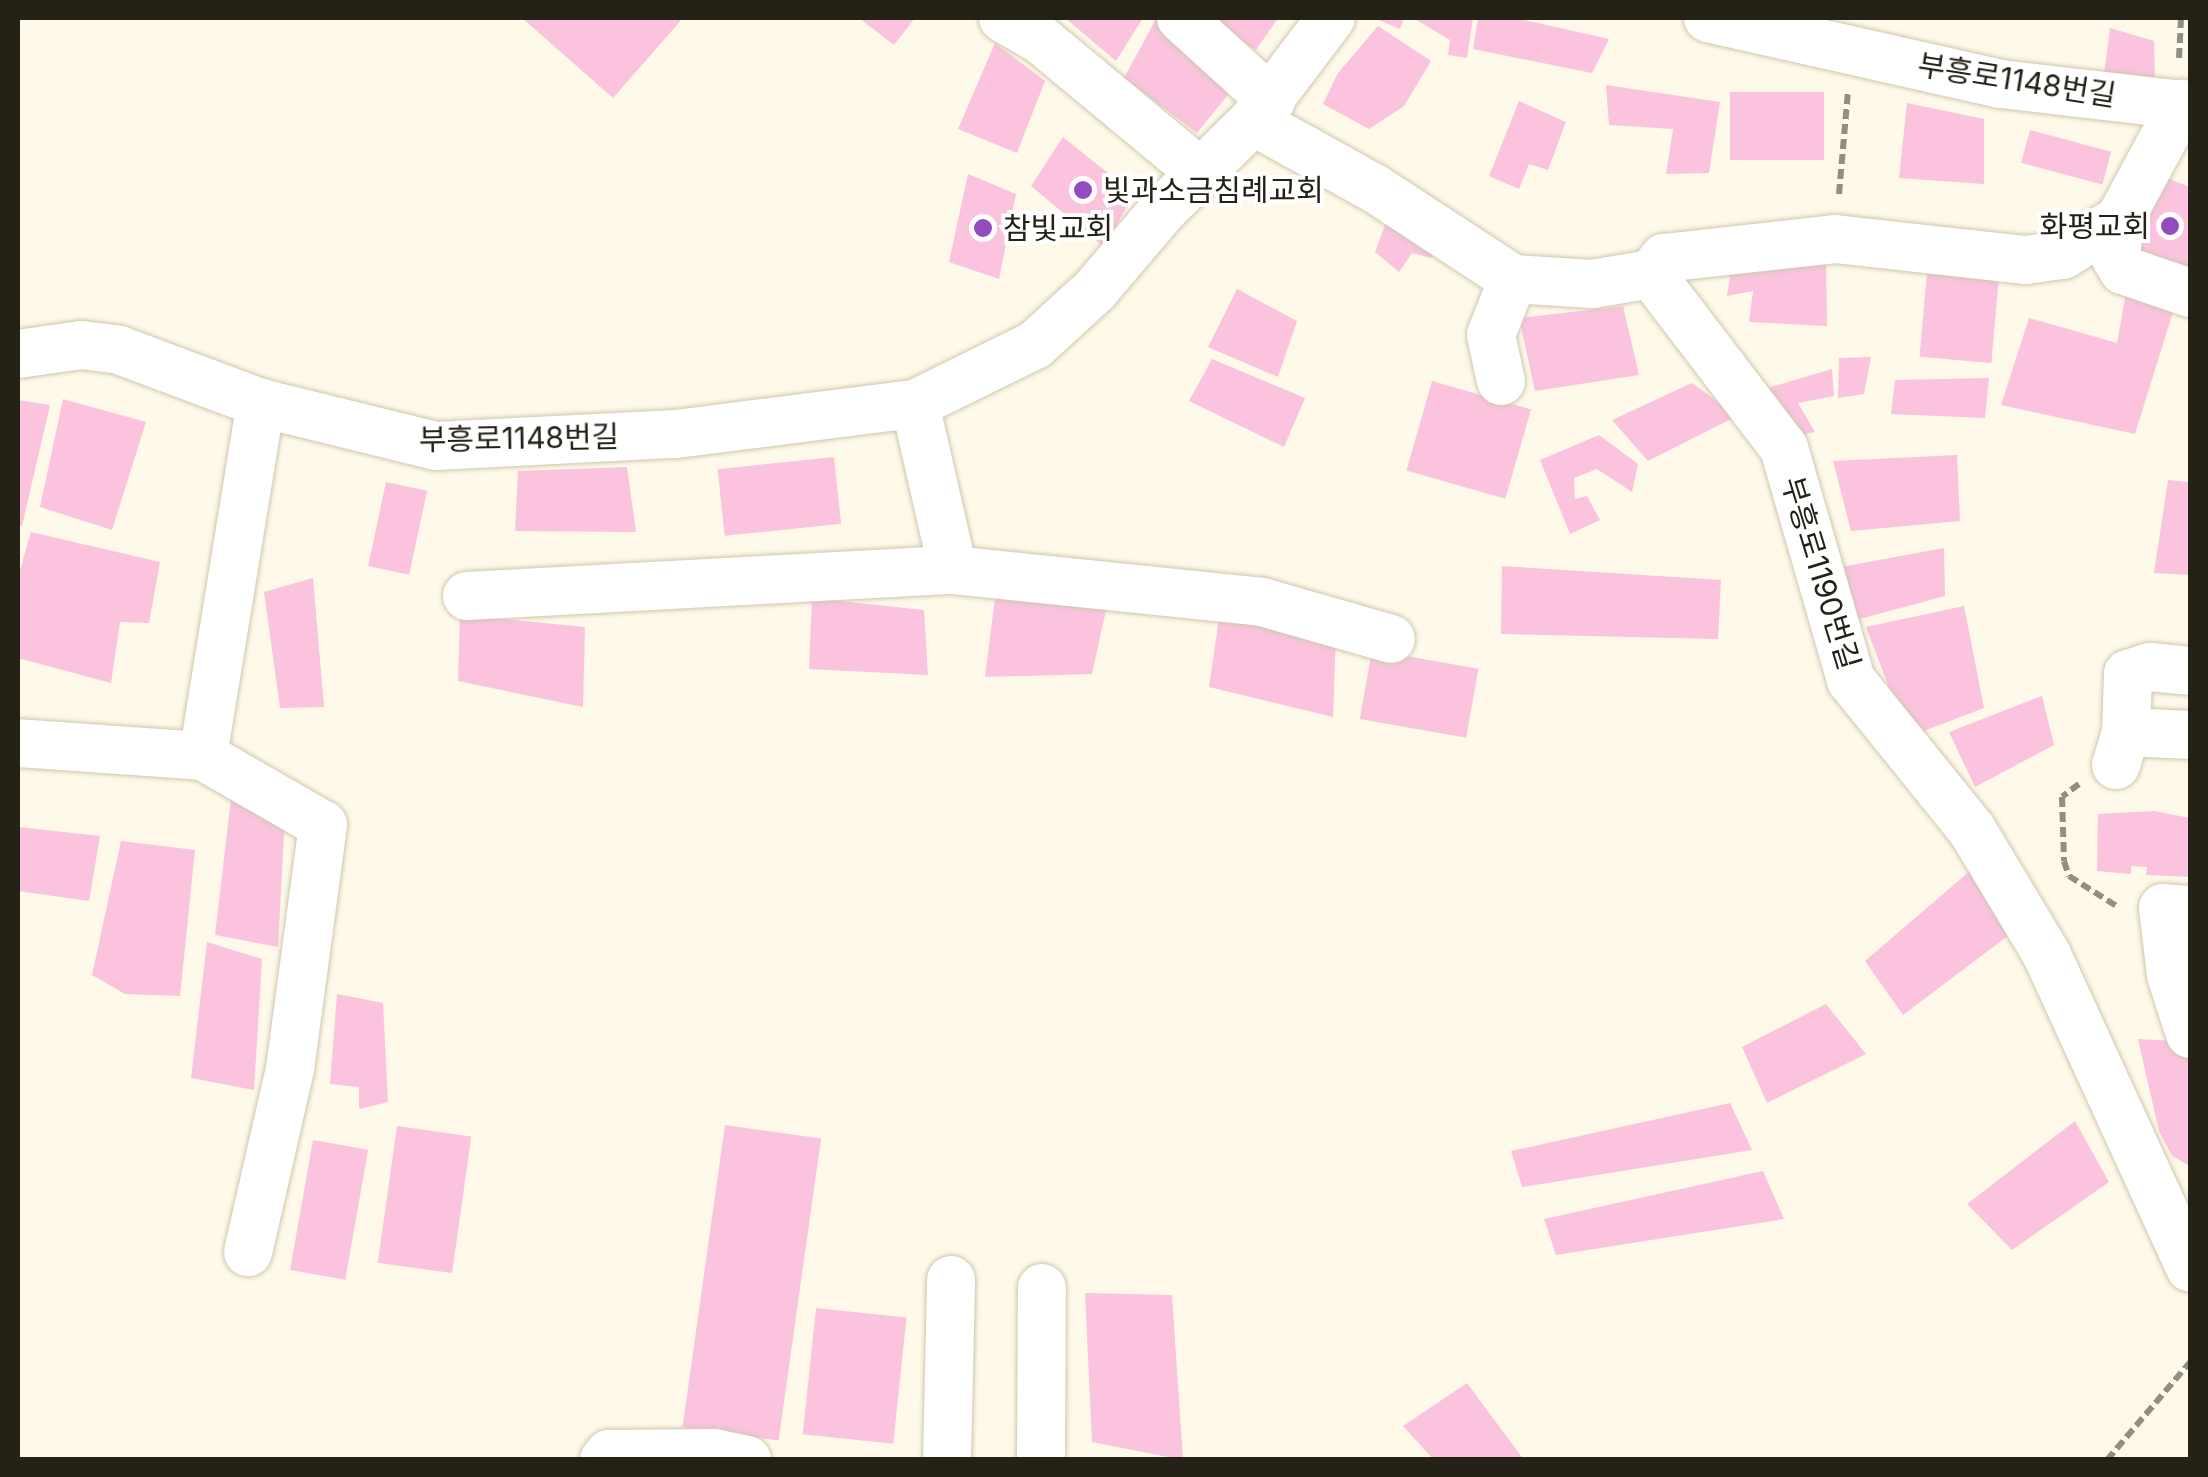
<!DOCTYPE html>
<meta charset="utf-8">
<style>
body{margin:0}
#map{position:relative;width:2208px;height:1477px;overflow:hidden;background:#fef9e9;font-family:Inter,"Noto Sans KR",sans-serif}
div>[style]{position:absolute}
.building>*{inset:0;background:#fbc3de;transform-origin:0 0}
.path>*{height:6px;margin-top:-3px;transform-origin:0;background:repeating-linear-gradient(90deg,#928e81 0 10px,transparent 0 15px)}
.roads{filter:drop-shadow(0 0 2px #cfc7ae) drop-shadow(0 0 2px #cfc7ae)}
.minor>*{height:48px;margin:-24px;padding:0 24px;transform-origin:24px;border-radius:24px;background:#fff}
.dots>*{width:28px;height:28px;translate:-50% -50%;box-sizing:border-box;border:5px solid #fff;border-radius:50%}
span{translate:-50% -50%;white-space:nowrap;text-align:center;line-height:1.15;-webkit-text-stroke:8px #fff;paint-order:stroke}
.street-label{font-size:30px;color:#242117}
.poi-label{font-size:30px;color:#242117}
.left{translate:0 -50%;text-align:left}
.right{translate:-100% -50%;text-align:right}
.frame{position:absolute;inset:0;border:20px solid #242117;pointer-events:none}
</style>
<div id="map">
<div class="building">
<i style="clip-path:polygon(522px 18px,683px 18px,613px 98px)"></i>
<i style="clip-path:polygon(859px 18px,915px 18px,894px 45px)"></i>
<i style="clip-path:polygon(1065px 18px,1143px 18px,1116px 61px)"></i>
<i style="clip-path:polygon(1199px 18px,1278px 18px,1256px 50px)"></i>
<i style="clip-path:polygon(1374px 18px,1404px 18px,1400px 29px)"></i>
<i style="clip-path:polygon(1413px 18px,1473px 18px,1467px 58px,1448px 55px,1450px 40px)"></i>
<i style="clip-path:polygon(1478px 18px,1515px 18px,1609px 39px,1592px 73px,1473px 49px)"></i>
<i style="clip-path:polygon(1156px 19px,1236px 85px,1197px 133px,1124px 78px)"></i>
<i style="clip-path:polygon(1378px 26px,1431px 61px,1404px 106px,1369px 129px,1323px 104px,1338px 73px)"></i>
<i style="clip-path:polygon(2110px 28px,2154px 41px,2155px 82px,2104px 74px)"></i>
<i style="clip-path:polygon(995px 43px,1045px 81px,1017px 153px,958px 129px)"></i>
<i style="clip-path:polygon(1606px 85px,1720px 102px,1709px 173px,1666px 174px,1673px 129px,1609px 125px)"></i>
<i style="left:1730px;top:92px;width:94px;height:68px"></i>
<i style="clip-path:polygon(1519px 101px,1566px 122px,1548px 170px,1529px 164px,1519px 189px,1489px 176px)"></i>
<i style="clip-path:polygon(1907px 103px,1984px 119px,1984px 184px,1899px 178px)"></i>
<i style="left:2030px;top:130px;width:84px;height:34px;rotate:15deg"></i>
<i style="clip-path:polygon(1063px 137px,1134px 194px,1104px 247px,1031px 186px)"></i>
<i style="clip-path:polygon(968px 174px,1016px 194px,999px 279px,949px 262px)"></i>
<i style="clip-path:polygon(2157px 174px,2190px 187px,2190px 286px,2131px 252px)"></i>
<i style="clip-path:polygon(1390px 212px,1442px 241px,1432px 258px,1412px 253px,1399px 272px,1375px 252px)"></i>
<i style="clip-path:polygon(1826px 261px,1827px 326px,1749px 322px,1753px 291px,1727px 296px,1732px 264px)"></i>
<i style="left:1927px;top:272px;width:72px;height:85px;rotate:5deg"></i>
<i style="clip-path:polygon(2127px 287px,2177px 299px,2135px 434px,2001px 405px,2029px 318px,2117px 343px)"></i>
<i style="clip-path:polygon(1237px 289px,1297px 321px,1278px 377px,1208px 347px)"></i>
<i style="clip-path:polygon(1623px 306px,1639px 375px,1535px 391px,1519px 318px)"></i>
<i style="clip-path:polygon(1871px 357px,1864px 394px,1838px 398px,1839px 358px)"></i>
<i style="clip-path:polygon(1212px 359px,1305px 398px,1284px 447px,1189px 401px)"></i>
<i style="clip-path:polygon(1832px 369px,1834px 396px,1798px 403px,1815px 432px,1789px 438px,1764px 389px)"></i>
<i style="clip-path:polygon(1989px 378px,1985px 418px,1891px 414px,1895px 380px)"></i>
<i style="left:1432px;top:381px;width:103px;height:93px;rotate:16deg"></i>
<i style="clip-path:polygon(1692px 383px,1737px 416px,1648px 461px,1612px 420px)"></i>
<i style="clip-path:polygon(63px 399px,146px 422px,112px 530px,40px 507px)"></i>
<i style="clip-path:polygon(18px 400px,50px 405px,22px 526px,18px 524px)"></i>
<i style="clip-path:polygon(1599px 435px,1638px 464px,1632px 492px,1597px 469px,1574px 478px,1575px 499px,1587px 496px,1600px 520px,1570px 534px,1540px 460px)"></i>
<i style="clip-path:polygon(1957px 455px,1960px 521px,1851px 531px,1833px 461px)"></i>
<i style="left:834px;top:457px;width:67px;height:117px;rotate:84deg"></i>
<i style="clip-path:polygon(627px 467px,636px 532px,515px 531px,518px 471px)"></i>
<i style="clip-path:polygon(2168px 480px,2190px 482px,2190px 575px,2154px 573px)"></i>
<i style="left:386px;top:482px;width:42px;height:86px;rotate:12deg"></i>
<i style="clip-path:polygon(31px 532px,160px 562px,149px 623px,120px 622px,111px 683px,18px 658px,18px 577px)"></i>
<i style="clip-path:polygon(1944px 548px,1945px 596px,1856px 620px,1841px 567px)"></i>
<i style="clip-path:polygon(1502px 566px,1721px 580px,1718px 639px,1501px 634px)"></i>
<i style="clip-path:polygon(313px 578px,324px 707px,280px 708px,264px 592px)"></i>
<i style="clip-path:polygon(996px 590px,1106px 610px,1092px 674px,985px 677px)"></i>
<i style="clip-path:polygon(812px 598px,924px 610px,928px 675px,809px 669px)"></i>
<i style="clip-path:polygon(1964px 606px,1984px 708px,1908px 737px,1866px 627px)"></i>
<i style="clip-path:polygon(460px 615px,585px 627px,583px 707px,458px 681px)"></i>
<i style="clip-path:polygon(1219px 618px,1336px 634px,1333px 717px,1209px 687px)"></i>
<i style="left:1372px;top:650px;width:108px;height:70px;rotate:10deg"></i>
<i style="clip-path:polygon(2042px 696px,2054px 745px,1975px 787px,1949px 732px)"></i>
<i style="clip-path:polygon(231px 799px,285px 815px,278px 947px,215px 935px)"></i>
<i style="clip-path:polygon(2154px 811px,2190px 818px,2190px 877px,2146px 875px,2147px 867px,2131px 866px,2131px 874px,2097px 871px,2098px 814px)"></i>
<i style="clip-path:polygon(18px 827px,100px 836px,89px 901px,18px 891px)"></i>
<i style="clip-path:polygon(121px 841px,195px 850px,180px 996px,125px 994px,92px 975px)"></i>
<i style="clip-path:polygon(1978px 864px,2017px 929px,1903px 1015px,1865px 961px)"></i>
<i style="clip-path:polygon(207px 942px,262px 959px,254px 1090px,191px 1078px)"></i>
<i style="clip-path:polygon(337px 994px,383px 1003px,388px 1102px,359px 1109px,359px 1087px,330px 1084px)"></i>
<i style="clip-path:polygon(1826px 1004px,1866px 1054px,1767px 1103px,1742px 1047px)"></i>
<i style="clip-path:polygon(2138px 1039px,2190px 1042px,2190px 1166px,2172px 1156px,2159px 1131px)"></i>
<i style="clip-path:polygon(1730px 1103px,1752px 1150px,1522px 1187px,1511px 1151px)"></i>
<i style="clip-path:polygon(2075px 1121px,2109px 1182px,2012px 1250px,1967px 1204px)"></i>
<i style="left:725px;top:1125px;width:97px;height:305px;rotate:8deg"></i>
<i style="left:397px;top:1126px;width:75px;height:138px;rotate:8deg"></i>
<i style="left:313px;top:1140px;width:56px;height:132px;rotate:10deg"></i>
<i style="clip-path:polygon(1763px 1171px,1784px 1219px,1556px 1255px,1544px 1219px)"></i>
<i style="clip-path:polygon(1085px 1293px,1172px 1295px,1183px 1460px,1092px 1442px)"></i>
<i style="left:816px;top:1308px;width:91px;height:127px;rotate:6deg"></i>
<i style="clip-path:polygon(1467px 1383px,1524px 1460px,1434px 1460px,1403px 1426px)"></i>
</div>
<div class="path">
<i style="left:2179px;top:58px;width:40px;rotate:-87.1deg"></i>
<i style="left:1839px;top:194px;width:102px;rotate:-85deg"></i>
<i style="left:2079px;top:784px;width:21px;rotate:143deg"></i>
<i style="left:2062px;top:797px;width:64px;rotate:88.2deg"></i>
<i style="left:2064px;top:861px;width:16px;rotate:72deg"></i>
<i style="left:2069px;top:876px;width:58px;rotate:32.3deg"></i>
<i style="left:2107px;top:1460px;width:128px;rotate:-49.7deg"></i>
</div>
<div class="roads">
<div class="minor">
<i style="left:1003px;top:18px;width:44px;rotate:30.1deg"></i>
<i style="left:1041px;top:40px;width:208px;rotate:39.7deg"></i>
<i style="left:1181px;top:18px;width:122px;rotate:42.3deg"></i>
<i style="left:1708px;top:18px;width:300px;rotate:12.7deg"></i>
<i style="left:2001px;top:84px;width:190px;rotate:6.6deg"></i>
<i style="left:1253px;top:121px;width:138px;rotate:29deg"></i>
<i style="left:1374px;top:188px;width:166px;rotate:33.2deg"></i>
<i style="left:1513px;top:279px;width:79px;rotate:3.6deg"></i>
<i style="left:1592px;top:284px;width:60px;rotate:-9.6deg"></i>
<i style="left:2120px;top:219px;width:39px;rotate:96deg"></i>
<i style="left:2116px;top:258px;width:14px;rotate:60deg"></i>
<i style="left:2123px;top:270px;width:71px;rotate:18.9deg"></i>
<i style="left:1651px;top:274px;width:219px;rotate:52.6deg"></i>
<i style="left:1784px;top:448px;width:241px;rotate:73.9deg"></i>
<i style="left:1851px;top:680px;width:193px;rotate:51.1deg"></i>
<i style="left:1972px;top:830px;width:144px;rotate:59deg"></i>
<i style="left:2046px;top:953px;width:346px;rotate:65.4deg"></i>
<i style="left:1651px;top:274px;width:21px;rotate:-51deg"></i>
<i style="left:1664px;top:258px;width:172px;rotate:-6.3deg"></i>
<i style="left:1835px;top:239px;width:192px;rotate:6.3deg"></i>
<i style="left:2026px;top:260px;width:37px;rotate:-8deg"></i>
<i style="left:2063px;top:255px;width:67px;rotate:-32.3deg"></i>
<i style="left:2120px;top:219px;width:131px;rotate:-61.7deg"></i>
<i style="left:18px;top:354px;width:64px;rotate:-8.1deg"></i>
<i style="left:81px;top:345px;width:38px;rotate:7deg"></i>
<i style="left:119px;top:350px;width:152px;rotate:20.5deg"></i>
<i style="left:261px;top:403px;width:180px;rotate:13.8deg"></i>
<i style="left:436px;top:446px;width:240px;rotate:-2.9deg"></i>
<i style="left:676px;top:434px;width:241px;rotate:-7.2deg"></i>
<i style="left:915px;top:404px;width:134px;rotate:-26.2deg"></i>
<i style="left:1035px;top:345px;width:81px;rotate:-42.5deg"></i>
<i style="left:1095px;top:290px;width:104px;rotate:-49.7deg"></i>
<i style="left:1162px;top:211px;width:128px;rotate:-44.7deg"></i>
<i style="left:1253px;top:121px;width:129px;rotate:-52.9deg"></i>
<i style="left:1501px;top:381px;width:47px;rotate:-102.3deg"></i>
<i style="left:1491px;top:335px;width:60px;rotate:-68.6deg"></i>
<i style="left:915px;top:404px;width:170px;rotate:77.1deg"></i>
<i style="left:467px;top:596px;width:487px;rotate:-3.1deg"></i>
<i style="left:953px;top:570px;width:311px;rotate:5.9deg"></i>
<i style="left:1262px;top:602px;width:134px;rotate:16deg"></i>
<i style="left:2126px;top:732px;width:64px;rotate:2.7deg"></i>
<i style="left:18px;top:743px;width:185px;rotate:4deg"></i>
<i style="left:203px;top:756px;width:138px;rotate:29.9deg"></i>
<i style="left:323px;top:825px;width:246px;rotate:97.7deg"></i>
<i style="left:290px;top:1069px;width:188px;rotate:102.9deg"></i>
<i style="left:203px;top:756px;width:358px;rotate:-80.7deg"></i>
<i style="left:2116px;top:765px;width:34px;rotate:-73deg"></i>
<i style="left:2126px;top:732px;width:58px;rotate:-88deg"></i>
<i style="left:2128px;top:674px;width:23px;rotate:-18deg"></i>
<i style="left:2150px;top:667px;width:40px;rotate:5.7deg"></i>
<i style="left:2190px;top:910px;width:27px;rotate:-176deg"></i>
<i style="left:2163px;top:908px;width:67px;rotate:83.2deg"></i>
<i style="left:2171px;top:975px;width:62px;rotate:72.1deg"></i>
<i style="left:604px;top:1460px;width:8px;rotate:-50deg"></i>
<i style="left:609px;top:1454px;width:105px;rotate:-0.5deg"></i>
<i style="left:714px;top:1453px;width:34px;rotate:12deg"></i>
<i style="left:947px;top:1460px;width:180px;rotate:-88.7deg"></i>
<i style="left:1041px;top:1460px;width:172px;rotate:-89.7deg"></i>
</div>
</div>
<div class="dots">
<i style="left:1083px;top:190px;background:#924cbf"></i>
<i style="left:2170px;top:226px;background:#924cbf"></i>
<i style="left:983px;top:228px;background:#924cbf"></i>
</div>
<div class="street-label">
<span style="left:2017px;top:80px;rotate:9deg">부흥로1148번길</span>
<span style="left:519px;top:438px;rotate:-1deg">부흥로1148번길</span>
<span style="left:1821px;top:573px;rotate:73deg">부흥로1190번길</span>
</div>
<div class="poi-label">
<span class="left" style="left:1103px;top:190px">빛과소금침례교회</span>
<span class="right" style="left:2150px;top:226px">화평교회</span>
<span class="left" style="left:1003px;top:228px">참빛교회</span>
</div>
<div class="frame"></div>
</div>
